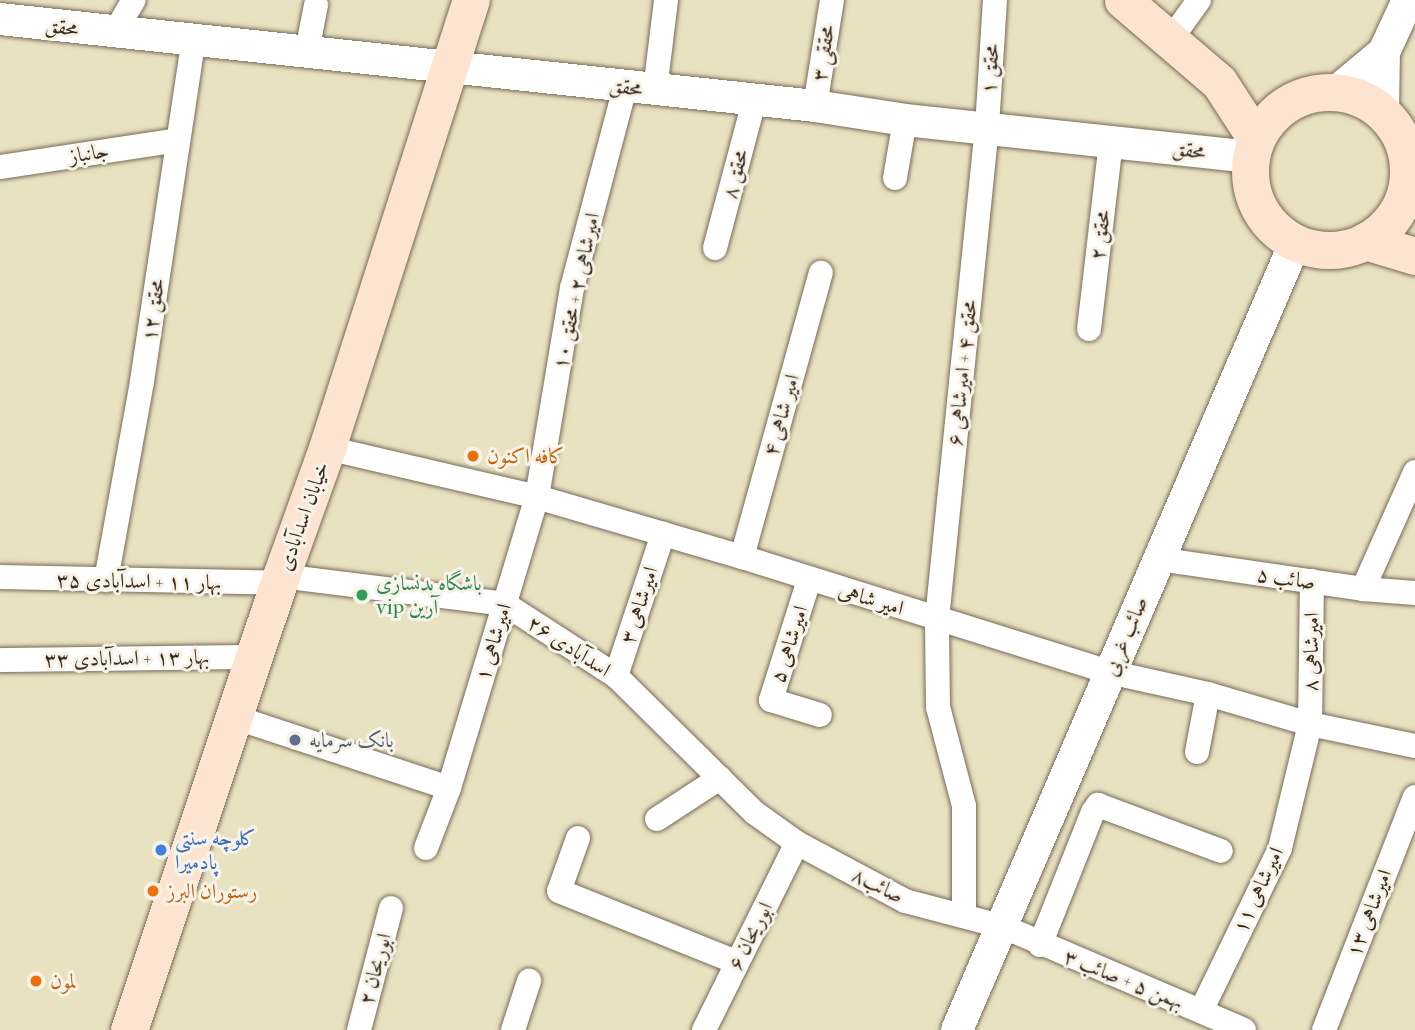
<!DOCTYPE html>
<meta charset="utf-8">
<style>
body{margin:0}
#map{position:relative;width:1415px;height:1030px;overflow:hidden;background:#e9e2c1;font-family:"IM FELL French Canon",Amiri,serif}
div>[style]{position:absolute}
.roads{filter:drop-shadow(0 0 2px #786a57) drop-shadow(0 0 2px #786a57)}
.minor>*{height:24px;margin:-12px;padding:0 12px;transform-origin:12px;border-radius:12px;background:#fff}
.tertiary>*{height:32px;margin:-16px;padding:0 16px;transform-origin:16px;border-radius:16px;background:#fff}
.secondary>*{height:37px;margin:-18.5px;padding:0 18.5px;transform-origin:18.5px;border-radius:18.5px;background:#fde4d1}
.secondary>.ring{margin:-18.5px;padding:0;box-sizing:content-box;background:none;border:37px solid #fde4d1;border-radius:50%}
.dots>*{width:19px;height:19px;translate:-50% -50%;box-sizing:border-box;border:4px solid #f7f3e8;border-radius:50%}
span{translate:-50% -50%;white-space:nowrap;text-align:center;line-height:1.15;-webkit-text-stroke:6px #f7f3e8;paint-order:stroke}
.street-label{font-size:21px;color:#3b2a1e}
.food-label{font-size:21px;color:#c56008}
.left{translate:0 -50%;text-align:left}
.leisure-label{font-size:21px;color:#27864d}
.service-label{font-size:21px;color:#4e5e75}
.shop-label{font-size:21px;color:#366cbe}
</style>
<div id="map">
<div class="roads">
<div class="minor">
<i style="left:114px;top:34px;width:39px;rotate:-60deg"></i>
<i style="left:1171px;top:39px;width:48px;rotate:-54.3deg"></i>
<i style="left:307px;top:51px;width:47px;rotate:-78.9deg"></i>
<i style="left:655px;top:90px;width:91px;rotate:-83deg"></i>
<i style="left:815px;top:106px;width:107px;rotate:-80.9deg"></i>
<i style="left:0;top:167px;width:180px;rotate:-8.6deg"></i>
<i style="left:895px;top:178px;width:59px;rotate:-80.2deg"></i>
<i style="left:715px;top:248px;width:152px;rotate:-75.1deg"></i>
<i style="left:1089px;top:329px;width:189px;rotate:-83.3deg"></i>
<i style="left:327px;top:448px;width:216px;rotate:13.1deg"></i>
<i style="left:537px;top:497px;width:214px;rotate:16.3deg"></i>
<i style="left:742px;top:557px;width:385px;rotate:17.4deg"></i>
<i style="left:1109px;top:672px;width:101px;rotate:12.5deg"></i>
<i style="left:1208px;top:694px;width:106px;rotate:16.4deg"></i>
<i style="left:1310px;top:724px;width:107px;rotate:11.8deg"></i>
<i style="left:742px;top:557px;width:295px;rotate:-74.5deg"></i>
<i style="left:1158px;top:559px;width:207px;rotate:8.3deg"></i>
<i style="left:1363px;top:589px;width:52px;rotate:4.4deg"></i>
<i style="left:281px;top:576px;width:226px;rotate:7.1deg"></i>
<i style="left:505px;top:604px;width:132px;rotate:33deg"></i>
<i style="left:616px;top:676px;width:195px;rotate:44.6deg"></i>
<i style="left:755px;top:813px;width:52px;rotate:35.5deg"></i>
<i style="left:797px;top:843px;width:123px;rotate:28.2deg"></i>
<i style="left:905px;top:901px;width:102px;rotate:14.7deg"></i>
<i style="left:1004px;top:927px;width:261px;rotate:23.2deg"></i>
<i style="left:0;top:577px;width:279px;rotate:1.2deg"></i>
<i style="left:106px;top:580px;width:202px;rotate:-79.7deg"></i>
<i style="left:142px;top:381px;width:346px;rotate:-81.4deg"></i>
<i style="left:809px;top:580px;width:126px;rotate:107.6deg"></i>
<i style="left:771px;top:700px;width:51px;rotate:17deg"></i>
<i style="left:1363px;top:589px;width:128px;rotate:-66deg"></i>
<i style="left:0;top:660px;width:253px;rotate:-0.7deg"></i>
<i style="left:616px;top:676px;width:150px;rotate:-71.7deg"></i>
<i style="left:234px;top:717px;width:226px;rotate:18.3deg"></i>
<i style="left:1197px;top:752px;width:59px;rotate:-79.3deg"></i>
<i style="left:657px;top:819px;width:75px;rotate:-33.1deg"></i>
<i style="left:578px;top:838px;width:56px;rotate:109.7deg"></i>
<i style="left:559px;top:891px;width:191px;rotate:21.9deg"></i>
<i style="left:426px;top:848px;width:64px;rotate:-69deg"></i>
<i style="left:449px;top:788px;width:304px;rotate:-73.2deg"></i>
<i style="left:537px;top:497px;width:212px;rotate:-80.5deg"></i>
<i style="left:572px;top:288px;width:208px;rotate:-75.2deg"></i>
<i style="left:964px;top:914px;width:108px;rotate:-90deg"></i>
<i style="left:964px;top:806px;width:102px;rotate:-104.7deg"></i>
<i style="left:938px;top:707px;width:88px;rotate:-90.7deg"></i>
<i style="left:937px;top:619px;width:495px;rotate:-84.2deg"></i>
<i style="left:987px;top:127px;width:127px;rotate:-86.4deg"></i>
<i style="left:1040px;top:945px;width:143px;rotate:-68.3deg"></i>
<i style="left:1093px;top:812px;width:9px;rotate:-54deg"></i>
<i style="left:1098px;top:805px;width:131px;rotate:20.5deg"></i>
<i style="left:1201px;top:1011px;width:181px;rotate:-64.1deg"></i>
<i style="left:1280px;top:848px;width:128px;rotate:-76.4deg"></i>
<i style="left:1310px;top:724px;width:143px;rotate:-89.2deg"></i>
<i style="left:359px;top:1030px;width:126px;rotate:-75.3deg"></i>
<i style="left:513px;top:1030px;width:52px;rotate:-71.9deg"></i>
<i style="left:704px;top:1030px;width:209px;rotate:-63.6deg"></i>
<i style="left:1324px;top:1030px;width:250px;rotate:-68.7deg"></i>
</div>
<div class="tertiary">
<i style="left:0;top:19px;width:820px;rotate:6.09deg"></i>
<i style="left:815px;top:106px;width:91px;rotate:8.8deg"></i>
<i style="left:905px;top:120px;width:348px;rotate:6.1deg"></i>
<i style="left:1336px;top:92px;width:62px;rotate:-39.8deg"></i>
<i style="left:1383px;top:113px;width:61px;rotate:-89.1deg"></i>
<i style="left:1384px;top:52px;width:57px;rotate:-65.2deg"></i>
<i style="left:957px;top:1030px;width:857px;rotate:-66.76deg"></i>
</div>
<div class="secondary">
<i style="left:1123px;top:0;width:126px;rotate:40.5deg"></i>
<i style="left:1219px;top:82px;width:68px;rotate:57deg"></i>
<i class="ring" style="left:1250px;top:92px;width:121px;height:121px"></i>
<i style="left:1365px;top:241px;width:52px;rotate:16.7deg"></i>
<i style="left:129px;top:1030px;width:479px;rotate:-71.5deg"></i>
<i style="left:281px;top:576px;width:136px;rotate:-70.2deg"></i>
<i style="left:327px;top:448px;width:471px;rotate:-72.2deg"></i>
</div>
</div>
<div class="dots">
<i style="left:473px;top:456px;background:#e8710a"></i>
<i style="left:362px;top:595px;background:#2e9e5b"></i>
<i style="left:295px;top:740px;background:#5c6f8a"></i>
<i style="left:161px;top:850px;background:#3f7fe0"></i>
<i style="left:153px;top:891px;background:#e8710a"></i>
<i style="left:36px;top:981px;background:#e8710a"></i>
</div>
<div class="street-label">
<span style="left:62px;top:27px;rotate:7deg">محقق</span>
<span style="left:823px;top:53px;rotate:-81deg">محققی ۳</span>
<span style="left:990px;top:69px;rotate:-86deg">محقق ۱</span>
<span style="left:626px;top:87px;rotate:7deg">محقق</span>
<span style="left:1189px;top:150px;rotate:7deg">محقق</span>
<span style="left:89px;top:153px;rotate:-9deg">جانباز</span>
<span style="left:735px;top:174px;rotate:-75deg">محقق ۸</span>
<span style="left:1100px;top:235px;rotate:-83deg">محقق ۲</span>
<span style="left:576px;top:291px;rotate:-78deg">امیرشاهی ۲ + محقق ۱۰</span>
<span style="left:153px;top:310px;rotate:-82deg">محقق ۱۲</span>
<span style="left:962px;top:373px;rotate:-84deg">محقق ۴ + امیرشاهی ۶</span>
<span style="left:781px;top:415px;rotate:-74deg">امیر شاهی ۴</span>
<span style="left:303px;top:516px;rotate:-70deg">خیابان اسدآبادی</span>
<span style="left:1286px;top:578px;rotate:8deg">صائب ۵</span>
<span style="left:139px;top:581px;rotate:1deg">بهار ۱۱ + اسدآبادی ۳۵</span>
<span style="left:871px;top:599px;rotate:17deg">امیر شاهی</span>
<span style="left:639px;top:605px;rotate:-72deg">امیرشاهی ۳</span>
<span style="left:1125px;top:636px;rotate:-67deg">صائب غربی</span>
<span style="left:493px;top:642px;rotate:-73deg">امیرشاهی ۱</span>
<span style="left:789px;top:644px;rotate:-72deg">امیرشاهی ۵</span>
<span style="left:569px;top:646px;rotate:33deg">اسدآبادی ۲۶</span>
<span style="left:1311px;top:652px;rotate:-89deg">امیرشاهی ۸</span>
<span style="left:127px;top:658px;rotate:-1deg">بهار ۱۳ + اسدآبادی ۳۳</span>
<span style="left:878px;top:885px;rotate:27deg">صائب۸</span>
<span style="left:1258px;top:890px;rotate:-65deg">امیرشاهی ۱۱</span>
<span style="left:1369px;top:913px;rotate:-69deg">امیرشاهی ۱۳</span>
<span style="left:750px;top:936px;rotate:-63deg">ابوریحان ۶</span>
<span style="left:375px;top:969px;rotate:-75deg">ابوریحان ۲</span>
<span style="left:1124px;top:979px;rotate:22deg">بهمن ۵ + صائب ۳</span>
</div>
<div class="food-label">
<span class="left" style="left:487px;top:456px">کافه اکنون</span>
<span class="left" style="left:167px;top:891px">رستوران البرز</span>
<span class="left" style="left:50px;top:981px">لمون</span>
</div>
<div class="leisure-label">
<span class="left" style="left:376px;top:595px">باشگاه بدنسازی<br>vip آرین</span>
</div>
<div class="service-label">
<span class="left" style="left:309px;top:740px">بانک سرمایه</span>
</div>
<div class="shop-label">
<span class="left" style="left:175px;top:850px">کلوچه سنتی<br>پادمیرا</span>
</div>
</div>
